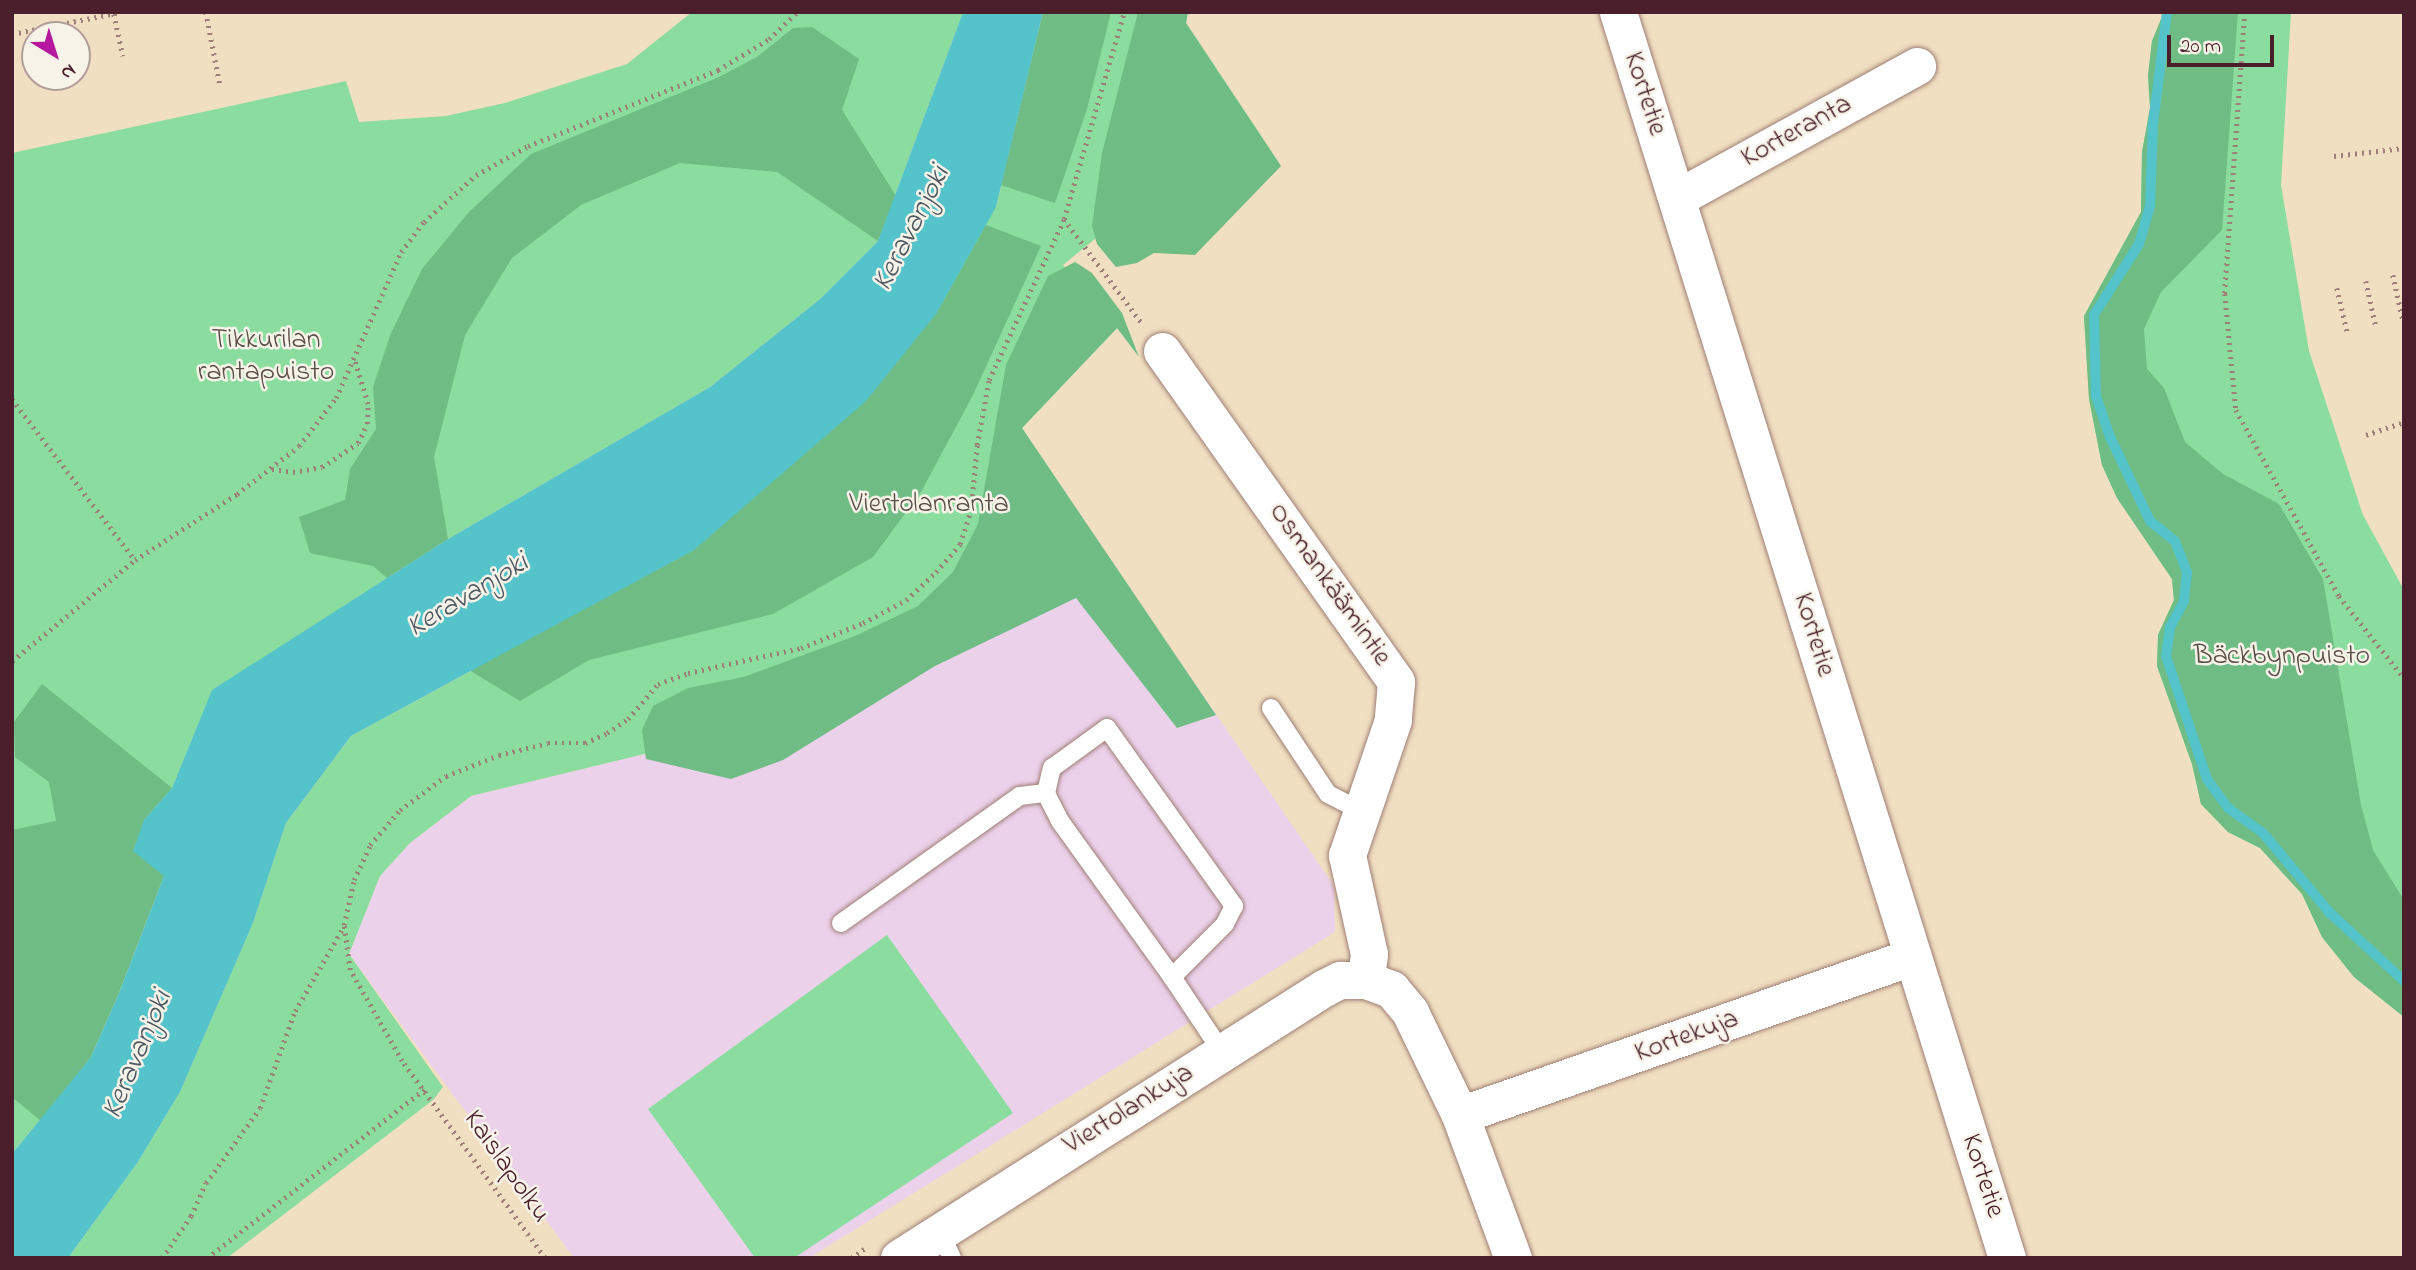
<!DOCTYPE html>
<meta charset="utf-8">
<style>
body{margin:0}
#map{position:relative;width:2416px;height:1270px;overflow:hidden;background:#f1dfc1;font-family:"Indie Flower",sans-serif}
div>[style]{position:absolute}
.built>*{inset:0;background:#ecd1ea}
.green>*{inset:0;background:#8add9e}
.forest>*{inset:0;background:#6fbc85}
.water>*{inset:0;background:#55c3ca}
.stream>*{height:10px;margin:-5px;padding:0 5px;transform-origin:5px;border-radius:5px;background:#55c3ca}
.path>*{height:4.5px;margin-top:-2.25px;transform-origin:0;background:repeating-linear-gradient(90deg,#9e7f76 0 2px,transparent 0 7px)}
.roads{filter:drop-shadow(0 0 2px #9e7f76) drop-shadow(0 0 2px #9e7f76)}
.service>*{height:18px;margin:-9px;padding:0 9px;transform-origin:9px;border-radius:9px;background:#fff}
.minor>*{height:37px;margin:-18.5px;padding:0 18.5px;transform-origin:18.5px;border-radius:18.5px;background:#fff}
span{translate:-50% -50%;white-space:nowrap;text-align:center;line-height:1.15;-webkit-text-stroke:5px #f7f3e8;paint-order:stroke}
.street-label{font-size:28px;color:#4a1f2b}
.park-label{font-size:28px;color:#5a4e48}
.water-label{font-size:30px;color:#4e5863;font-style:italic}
.frame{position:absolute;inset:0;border:14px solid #4a1f2b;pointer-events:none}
.north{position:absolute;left:21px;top:21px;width:70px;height:70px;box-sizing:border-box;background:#f7f3e8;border:2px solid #b29e9c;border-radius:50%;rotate:142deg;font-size:19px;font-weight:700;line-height:28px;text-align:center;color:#4a1f2b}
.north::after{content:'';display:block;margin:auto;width:24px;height:32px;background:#b5179e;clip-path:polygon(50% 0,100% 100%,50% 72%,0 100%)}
.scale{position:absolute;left:2167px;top:35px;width:107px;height:32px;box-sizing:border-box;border:4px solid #4a1f2b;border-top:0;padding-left:9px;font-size:21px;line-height:24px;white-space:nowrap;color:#4a1f2b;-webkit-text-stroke:5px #f7f3e8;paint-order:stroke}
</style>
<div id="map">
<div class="built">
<i style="clip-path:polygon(1110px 560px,1334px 886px,1335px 932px,809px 1258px,574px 1258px,349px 954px,380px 876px,410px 843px,471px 796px,669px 748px)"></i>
</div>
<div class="green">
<i style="clip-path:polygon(692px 12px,963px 12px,878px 241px,820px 299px,710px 387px,448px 539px,212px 691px,172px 788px,144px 820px,133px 851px,164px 876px,91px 1057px,12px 1154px,12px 153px,346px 81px,359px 122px,446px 116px,505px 103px,627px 64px)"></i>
<i style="clip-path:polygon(1043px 12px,1188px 12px,1186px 23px,1281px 166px,1096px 238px,1063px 265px,1117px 328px,1022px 428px,1110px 560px,669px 748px,471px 796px,410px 843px,380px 876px,349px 954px,443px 1087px,433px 1100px,227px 1258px,68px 1258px,138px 1162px,180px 1092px,253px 923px,286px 823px,351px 736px,595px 604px,996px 207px)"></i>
<i style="clip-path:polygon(2164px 12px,2291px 12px,2281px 185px,2309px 351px,2363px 515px,2404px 590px,2404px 1017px,2354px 977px,2322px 937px,2302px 894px,2260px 848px,2228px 832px,2201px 804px,2192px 764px,2157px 666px,2158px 635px,2174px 600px,2172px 579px,2117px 498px,2102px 465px,2089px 399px,2084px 316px,2141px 212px,2142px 152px,2150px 108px,2148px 75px,2152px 41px)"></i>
<i style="clip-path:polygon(887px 935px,1013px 1113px,794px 1258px,755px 1258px,648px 1109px)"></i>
</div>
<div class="forest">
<i style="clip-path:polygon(1043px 12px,1111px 12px,1087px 109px,1055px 203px,1001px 185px)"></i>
<i style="clip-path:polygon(1138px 12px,1188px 12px,1186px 23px,1281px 166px,1195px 255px,1154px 253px,1137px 263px,1116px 267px,1097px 244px,1092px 226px,1102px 153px)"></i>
<i style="clip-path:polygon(2164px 12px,2238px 12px,2222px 230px,2161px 292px,2144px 329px,2147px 369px,2164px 388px,2185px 442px,2223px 474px,2279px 504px,2323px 579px,2361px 805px,2373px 850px,2404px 900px,2404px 1017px,2354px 977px,2322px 937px,2302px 894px,2260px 848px,2228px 832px,2201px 804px,2192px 764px,2157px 666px,2158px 635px,2174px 600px,2172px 579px,2117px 498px,2102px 465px,2089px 399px,2084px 316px,2141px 212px,2142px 152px,2150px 108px,2148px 75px,2152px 41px)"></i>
<i style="clip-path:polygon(812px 27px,859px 59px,842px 110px,896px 196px,878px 241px,777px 172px,680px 163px,581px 205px,512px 258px,465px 335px,434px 457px,448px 539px,387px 578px,373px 566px,310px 553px,299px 517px,345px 500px,350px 469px,376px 429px,373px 387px,391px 333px,422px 269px,469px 212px,531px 154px,719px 77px,757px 57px,793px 28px)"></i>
<i style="clip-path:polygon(986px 225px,1041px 246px,973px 395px,921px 492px,873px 557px,773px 614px,589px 660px,520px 701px,469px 670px,694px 550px,936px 314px)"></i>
<i style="clip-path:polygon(1075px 262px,1092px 273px,1122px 313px,1139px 357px,1117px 328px,1022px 428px,1216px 715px,1177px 728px,1076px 598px,935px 666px,783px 760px,731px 779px,646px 759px,642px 730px,653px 706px,688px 688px,744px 677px,855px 636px,918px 606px,953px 572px,978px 524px,1006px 365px,1048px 276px)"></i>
<i style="clip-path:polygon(42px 684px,172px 788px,144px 820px,164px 876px,119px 993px,91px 1057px,41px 1121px,12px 1097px,12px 830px,56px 821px,49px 782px,15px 757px,14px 722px)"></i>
</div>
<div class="water">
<i style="clip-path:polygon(963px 12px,1043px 12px,996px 207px,936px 314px,866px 401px,694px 550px,351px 736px,286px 823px,253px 923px,180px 1092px,138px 1162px,68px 1258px,12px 1258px,12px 1154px,91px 1057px,119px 993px,164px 876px,133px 851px,144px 820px,172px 788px,212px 690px,448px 539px,710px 387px,820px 299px,878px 241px)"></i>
</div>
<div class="stream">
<i style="left:2167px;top:12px;width:114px;rotate:97.1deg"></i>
<i style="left:2153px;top:125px;width:81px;rotate:92.1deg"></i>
<i style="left:2150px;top:206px;width:40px;rotate:106deg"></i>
<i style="left:2139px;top:244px;width:84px;rotate:122.4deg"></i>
<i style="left:2094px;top:315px;width:81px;rotate:88.6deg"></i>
<i style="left:2096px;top:396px;width:43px;rotate:71.1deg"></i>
<i style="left:2110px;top:437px;width:93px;rotate:64.5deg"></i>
<i style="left:2150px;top:521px;width:32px;rotate:39deg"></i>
<i style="left:2175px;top:541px;width:33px;rotate:69deg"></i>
<i style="left:2187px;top:572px;width:29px;rotate:96deg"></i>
<i style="left:2184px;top:601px;width:30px;rotate:118deg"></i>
<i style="left:2170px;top:627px;width:29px;rotate:98deg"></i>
<i style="left:2166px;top:656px;width:130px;rotate:71.6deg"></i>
<i style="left:2207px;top:779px;width:36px;rotate:54deg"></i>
<i style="left:2228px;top:808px;width:43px;rotate:35.5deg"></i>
<i style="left:2263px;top:833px;width:104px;rotate:50.1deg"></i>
<i style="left:2330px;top:913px;width:100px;rotate:42.6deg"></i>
</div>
<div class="path">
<i style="left:206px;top:12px;width:74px;rotate:79.1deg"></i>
<i style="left:2245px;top:12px;width:283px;rotate:94.1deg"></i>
<i style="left:2225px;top:294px;width:117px;rotate:84.6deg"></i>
<i style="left:2236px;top:410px;width:213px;rotate:61deg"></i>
<i style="left:2339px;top:596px;width:105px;rotate:51.6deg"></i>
<i style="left:114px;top:14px;width:43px;rotate:77.9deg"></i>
<i style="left:12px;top:34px;width:111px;rotate:-11.4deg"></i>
<i style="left:2334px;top:156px;width:70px;rotate:-6.5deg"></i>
<i style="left:1064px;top:219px;width:129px;rotate:53.2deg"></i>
<i style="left:2393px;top:275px;width:46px;rotate:77.5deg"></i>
<i style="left:2366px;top:281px;width:47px;rotate:77.7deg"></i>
<i style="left:2337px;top:288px;width:48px;rotate:76.8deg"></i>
<i style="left:12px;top:399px;width:203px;rotate:52.6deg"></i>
<i style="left:2366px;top:435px;width:40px;rotate:-18.9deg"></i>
<i style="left:272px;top:469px;width:21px;rotate:8deg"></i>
<i style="left:293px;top:472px;width:29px;rotate:-10deg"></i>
<i style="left:322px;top:467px;width:43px;rotate:-33.7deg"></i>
<i style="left:358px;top:443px;width:21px;rotate:-65deg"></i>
<i style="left:367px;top:424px;width:20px;rotate:-87deg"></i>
<i style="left:368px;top:404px;width:47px;rotate:-107.3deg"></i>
<i style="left:12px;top:661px;width:159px;rotate:-39.4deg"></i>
<i style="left:135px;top:560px;width:121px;rotate:-32.9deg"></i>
<i style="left:237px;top:494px;width:78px;rotate:-37.7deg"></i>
<i style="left:299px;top:446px;width:61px;rotate:-52.4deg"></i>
<i style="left:336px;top:398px;width:160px;rotate:-66deg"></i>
<i style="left:401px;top:252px;width:38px;rotate:-53deg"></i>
<i style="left:424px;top:222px;width:70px;rotate:-42.1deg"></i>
<i style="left:476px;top:175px;width:60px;rotate:-29.1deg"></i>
<i style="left:528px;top:146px;width:205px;rotate:-21.8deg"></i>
<i style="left:718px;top:70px;width:60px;rotate:-31.3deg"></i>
<i style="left:769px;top:39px;width:39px;rotate:-44deg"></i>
<i style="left:162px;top:1258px;width:51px;rotate:-55.4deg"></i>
<i style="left:191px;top:1216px;width:36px;rotate:-66deg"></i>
<i style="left:206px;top:1183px;width:92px;rotate:-54.2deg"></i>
<i style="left:260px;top:1108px;width:103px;rotate:-70.2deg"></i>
<i style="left:295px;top:1011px;width:98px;rotate:-60deg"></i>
<i style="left:207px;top:1258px;width:276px;rotate:-37.8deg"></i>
<i style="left:545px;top:1258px;width:243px;rotate:-126deg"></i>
<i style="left:402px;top:1061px;width:105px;rotate:-119.7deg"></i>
<i style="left:350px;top:970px;width:45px;rotate:-97.6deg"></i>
<i style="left:344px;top:925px;width:46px;rotate:-77.5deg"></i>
<i style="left:354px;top:880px;width:38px;rotate:-65deg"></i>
<i style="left:370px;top:845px;width:46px;rotate:-49.4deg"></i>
<i style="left:400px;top:810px;width:57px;rotate:-36.5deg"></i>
<i style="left:446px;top:776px;width:57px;rotate:-21.6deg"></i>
<i style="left:499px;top:755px;width:50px;rotate:-13.8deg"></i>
<i style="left:548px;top:743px;width:37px"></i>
<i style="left:585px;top:743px;width:24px;rotate:-24deg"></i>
<i style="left:607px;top:733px;width:25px;rotate:-34deg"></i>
<i style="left:628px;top:719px;width:46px;rotate:-49.4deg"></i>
<i style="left:658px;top:684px;width:32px;rotate:-20deg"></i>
<i style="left:688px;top:673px;width:116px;rotate:-12.5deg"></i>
<i style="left:801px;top:648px;width:67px;rotate:-22deg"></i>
<i style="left:863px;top:623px;width:49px;rotate:-28.1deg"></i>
<i style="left:906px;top:600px;width:41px;rotate:-43deg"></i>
<i style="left:936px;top:572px;width:37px;rotate:-49deg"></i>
<i style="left:960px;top:544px;width:36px;rotate:-72deg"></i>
<i style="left:971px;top:510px;width:65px;rotate:-84.7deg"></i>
<i style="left:977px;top:445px;width:66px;rotate:-79.5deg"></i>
<i style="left:989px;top:380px;width:178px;rotate:-65deg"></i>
<i style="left:1064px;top:219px;width:216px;rotate:-73.8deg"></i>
<i style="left:851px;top:1258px;width:16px;rotate:-35deg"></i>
</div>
<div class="roads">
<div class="service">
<i style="left:1271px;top:708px;width:103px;rotate:56.5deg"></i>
<i style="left:1328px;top:794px;width:38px;rotate:27deg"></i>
<i style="left:841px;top:923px;width:219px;rotate:-35.4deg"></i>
<i style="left:1020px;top:796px;width:26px;rotate:-7deg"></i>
<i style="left:1172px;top:977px;width:192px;rotate:-125.7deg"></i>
<i style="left:1060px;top:821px;width:31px;rotate:-117deg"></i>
<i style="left:1046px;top:793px;width:26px;rotate:-77deg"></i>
<i style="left:1052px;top:768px;width:68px;rotate:-36deg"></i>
<i style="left:1107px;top:728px;width:219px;rotate:54.5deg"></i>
<i style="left:1234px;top:906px;width:20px;rotate:117deg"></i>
<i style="left:1225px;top:924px;width:75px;rotate:135deg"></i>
<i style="left:1172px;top:977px;width:90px;rotate:56.3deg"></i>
<i style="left:939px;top:1230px;width:31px;rotate:65deg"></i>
</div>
<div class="minor">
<i style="left:1618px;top:12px;width:1305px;rotate:72.66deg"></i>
<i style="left:1677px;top:198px;width:274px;rotate:-28.8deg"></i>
<i style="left:1162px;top:351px;width:405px;rotate:54.7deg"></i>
<i style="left:1396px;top:682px;width:38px;rotate:95deg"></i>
<i style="left:1393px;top:720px;width:143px;rotate:108.8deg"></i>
<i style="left:1347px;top:855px;width:101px;rotate:77.5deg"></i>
<i style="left:1369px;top:954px;width:26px;rotate:97deg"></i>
<i style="left:1460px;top:1115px;width:479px;rotate:-19.3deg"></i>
<i style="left:899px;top:1258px;width:504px;rotate:-32.43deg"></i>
<i style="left:1324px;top:988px;width:18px;rotate:-27deg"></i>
<i style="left:1340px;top:980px;width:26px"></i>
<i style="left:1366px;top:980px;width:27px;rotate:20deg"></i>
<i style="left:1391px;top:989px;width:30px;rotate:50deg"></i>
<i style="left:1410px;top:1012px;width:114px;rotate:64.1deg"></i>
<i style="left:1460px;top:1115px;width:153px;rotate:69.7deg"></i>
</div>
</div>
<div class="street-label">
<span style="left:1644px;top:94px;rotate:72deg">Kortetie</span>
<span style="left:1797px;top:132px;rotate:-29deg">Korteranta</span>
<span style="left:1329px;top:585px;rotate:55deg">Osmankäämintie</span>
<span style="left:1813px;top:635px;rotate:73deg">Kortetie</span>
<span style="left:1687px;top:1037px;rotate:-20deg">Kortekuja</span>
<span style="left:1129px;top:1110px;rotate:-32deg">Viertolankuja</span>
<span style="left:506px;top:1167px;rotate:55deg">Kaislapolku</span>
<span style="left:1982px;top:1176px;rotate:72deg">Kortetie</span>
</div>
<div class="park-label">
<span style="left:266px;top:357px">Tikkurilan<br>rantapuisto</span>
<span style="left:929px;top:505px">Viertolanranta</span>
<span style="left:2282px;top:657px">Bäckbynpuisto</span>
</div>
<div class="water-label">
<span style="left:912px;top:229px;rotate:-63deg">Keravanjoki</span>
<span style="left:468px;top:596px;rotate:-31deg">Keravanjoki</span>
<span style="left:138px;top:1055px;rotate:-67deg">Keravanjoki</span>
</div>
<div class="frame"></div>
<div class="north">N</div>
<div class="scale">20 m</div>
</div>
